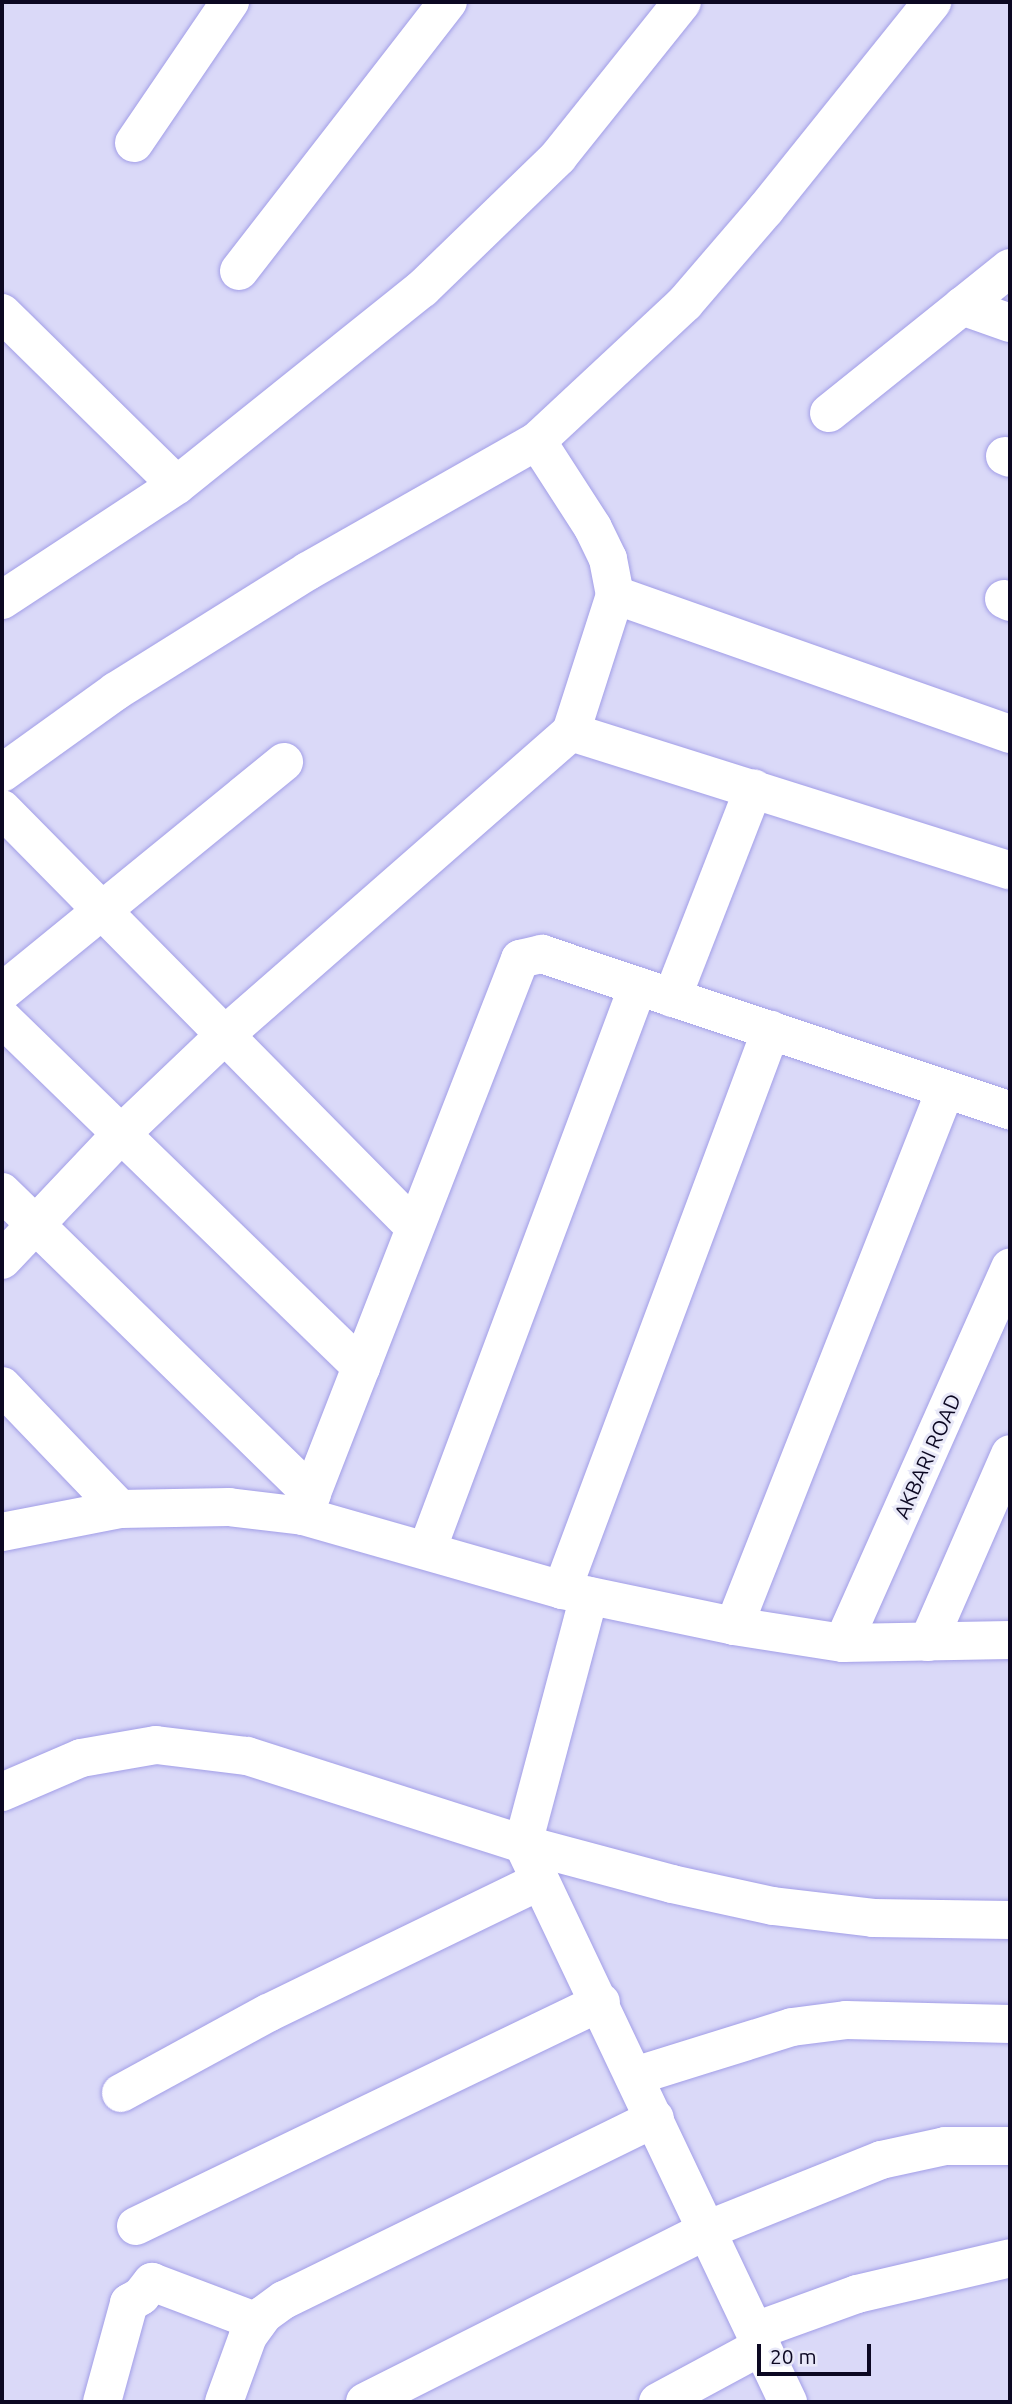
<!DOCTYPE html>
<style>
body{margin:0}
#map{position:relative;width:1012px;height:2404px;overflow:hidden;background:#dad9f8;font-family:Ubuntu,sans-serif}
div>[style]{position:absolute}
.roads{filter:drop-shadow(0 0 2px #a29ee7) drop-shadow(0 0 2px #a29ee7)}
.street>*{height:38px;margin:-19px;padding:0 19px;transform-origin:19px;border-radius:19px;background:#fff}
.secondary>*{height:38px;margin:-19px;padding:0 19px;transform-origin:19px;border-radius:19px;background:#fff}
span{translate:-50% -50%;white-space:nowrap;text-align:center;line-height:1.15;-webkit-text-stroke:6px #e8e8f8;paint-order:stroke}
.street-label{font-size:21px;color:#0c0822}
.frame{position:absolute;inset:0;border:4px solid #0c0822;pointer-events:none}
.scale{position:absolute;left:757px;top:2344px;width:114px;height:32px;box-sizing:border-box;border:4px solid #0c0822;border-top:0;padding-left:9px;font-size:21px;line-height:24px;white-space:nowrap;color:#0c0822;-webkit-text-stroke:5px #e8e8f8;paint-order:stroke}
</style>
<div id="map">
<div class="roads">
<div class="street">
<i style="left:134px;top:143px;width:171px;rotate:-55.8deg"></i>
<i style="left:239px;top:271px;width:341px;rotate:-52.2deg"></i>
<i style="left:962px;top:306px;width:51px;rotate:19.5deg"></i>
<i style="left:2px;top:313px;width:245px;rotate:44.5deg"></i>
<i style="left:829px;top:413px;width:232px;rotate:-38.7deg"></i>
<i style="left:537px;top:441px;width:103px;rotate:57.2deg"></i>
<i style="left:593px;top:528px;width:34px;rotate:64deg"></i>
<i style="left:608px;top:559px;width:37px;rotate:79deg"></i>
<i style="left:615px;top:595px;width:144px;rotate:107.8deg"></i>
<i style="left:1005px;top:456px;width:5px;rotate:22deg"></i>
<i style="left:615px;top:595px;width:419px;rotate:19.4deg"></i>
<i style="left:1004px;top:599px;width:7px;rotate:27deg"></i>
<i style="left:2px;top:600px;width:209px;rotate:-33.3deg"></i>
<i style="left:177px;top:485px;width:314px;rotate:-38.7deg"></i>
<i style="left:422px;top:289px;width:190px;rotate:-44.1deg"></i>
<i style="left:558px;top:157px;width:198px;rotate:-51.3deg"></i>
<i style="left:2px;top:773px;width:140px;rotate:-35.7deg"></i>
<i style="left:116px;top:691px;width:226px;rotate:-32deg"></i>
<i style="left:308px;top:571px;width:263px;rotate:-29.6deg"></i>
<i style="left:537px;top:441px;width:202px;rotate:-43deg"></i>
<i style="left:685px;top:303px;width:123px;rotate:-49.3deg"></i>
<i style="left:765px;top:210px;width:267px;rotate:-51.2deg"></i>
<i style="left:2px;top:809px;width:587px;rotate:45.41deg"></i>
<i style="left:2px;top:992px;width:364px;rotate:-39.2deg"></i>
<i style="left:672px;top:998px;width:225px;rotate:-68.7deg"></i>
<i style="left:2px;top:1018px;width:501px;rotate:44.19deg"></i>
<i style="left:2px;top:1192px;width:433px;rotate:44.3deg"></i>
<i style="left:2px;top:1260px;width:176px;rotate:-46.6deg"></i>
<i style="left:123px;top:1132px;width:142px;rotate:-43.6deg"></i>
<i style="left:226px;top:1034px;width:459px;rotate:-41.2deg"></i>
<i style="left:571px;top:732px;width:460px;rotate:17.5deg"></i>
<i style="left:2px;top:1386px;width:170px;rotate:46.2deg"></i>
<i style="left:303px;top:1516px;width:598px;rotate:-68.71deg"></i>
<i style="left:520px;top:959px;width:23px;rotate:-13deg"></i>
<i style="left:542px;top:954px;width:494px;rotate:18.5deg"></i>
<i style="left:427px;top:1550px;width:602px;rotate:-69.49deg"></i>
<i style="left:562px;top:1590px;width:598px;rotate:-69.53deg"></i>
<i style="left:589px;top:1596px;width:257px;rotate:104.9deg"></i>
<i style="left:523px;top:1844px;width:618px;rotate:64.6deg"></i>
<i style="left:734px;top:1626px;width:575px;rotate:-68.48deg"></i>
<i style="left:928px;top:1642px;width:205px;rotate:-66.4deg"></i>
<i style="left:843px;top:1643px;width:411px;rotate:-66deg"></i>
<i style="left:635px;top:2076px;width:164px;rotate:-17.3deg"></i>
<i style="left:792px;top:2027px;width:54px;rotate:-7.4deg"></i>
<i style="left:846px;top:2020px;width:164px;rotate:1.4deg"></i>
<i style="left:121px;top:2093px;width:167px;rotate:-28.6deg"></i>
<i style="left:268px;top:2013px;width:302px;rotate:-25.9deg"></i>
<i style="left:136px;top:2226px;width:516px;rotate:-25.72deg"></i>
<i style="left:755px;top:2331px;width:109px;rotate:-19.9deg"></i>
<i style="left:857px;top:2294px;width:157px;rotate:-13.2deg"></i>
<i style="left:102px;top:2402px;width:103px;rotate:-74.7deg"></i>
<i style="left:129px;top:2303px;width:14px;rotate:-30deg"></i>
<i style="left:141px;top:2296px;width:18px;rotate:-52deg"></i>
<i style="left:152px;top:2282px;width:113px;rotate:20.7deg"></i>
<i style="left:224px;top:2402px;width:70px;rotate:-70deg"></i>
<i style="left:248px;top:2336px;width:26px;rotate:-54deg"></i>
<i style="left:263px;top:2315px;width:26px;rotate:-36deg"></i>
<i style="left:284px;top:2300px;width:413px;rotate:-26.1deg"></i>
<i style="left:365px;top:2402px;width:383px;rotate:-26.7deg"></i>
<i style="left:707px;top:2230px;width:188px;rotate:-21.9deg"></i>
<i style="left:881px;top:2160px;width:66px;rotate:-12.3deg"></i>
<i style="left:945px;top:2146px;width:65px"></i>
<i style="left:658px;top:2402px;width:118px;rotate:-28.3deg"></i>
</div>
<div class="secondary">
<i style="left:2px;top:1532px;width:120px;rotate:-11deg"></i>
<i style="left:120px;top:1509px;width:109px;rotate:-1.1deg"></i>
<i style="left:229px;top:1507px;width:75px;rotate:6.9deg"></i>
<i style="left:303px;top:1516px;width:269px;rotate:15.9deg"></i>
<i style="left:562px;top:1590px;width:176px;rotate:11.8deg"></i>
<i style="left:734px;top:1626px;width:110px;rotate:8.9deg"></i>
<i style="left:843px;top:1643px;width:167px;rotate:-1deg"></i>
<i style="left:2px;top:1792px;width:86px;rotate:-23.3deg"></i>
<i style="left:81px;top:1758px;width:76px;rotate:-9.8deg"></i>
<i style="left:156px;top:1745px;width:92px;rotate:6.9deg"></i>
<i style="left:247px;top:1756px;width:290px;rotate:17.7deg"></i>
<i style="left:523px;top:1844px;width:154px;rotate:15deg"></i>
<i style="left:672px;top:1884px;width:103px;rotate:12.3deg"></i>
<i style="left:773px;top:1906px;width:101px;rotate:6.8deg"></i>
<i style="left:873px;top:1918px;width:137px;rotate:0.8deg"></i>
</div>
</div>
<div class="street-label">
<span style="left:927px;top:1456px;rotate:-66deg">AKBARI ROAD</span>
</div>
<div class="frame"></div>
<div class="scale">20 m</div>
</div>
